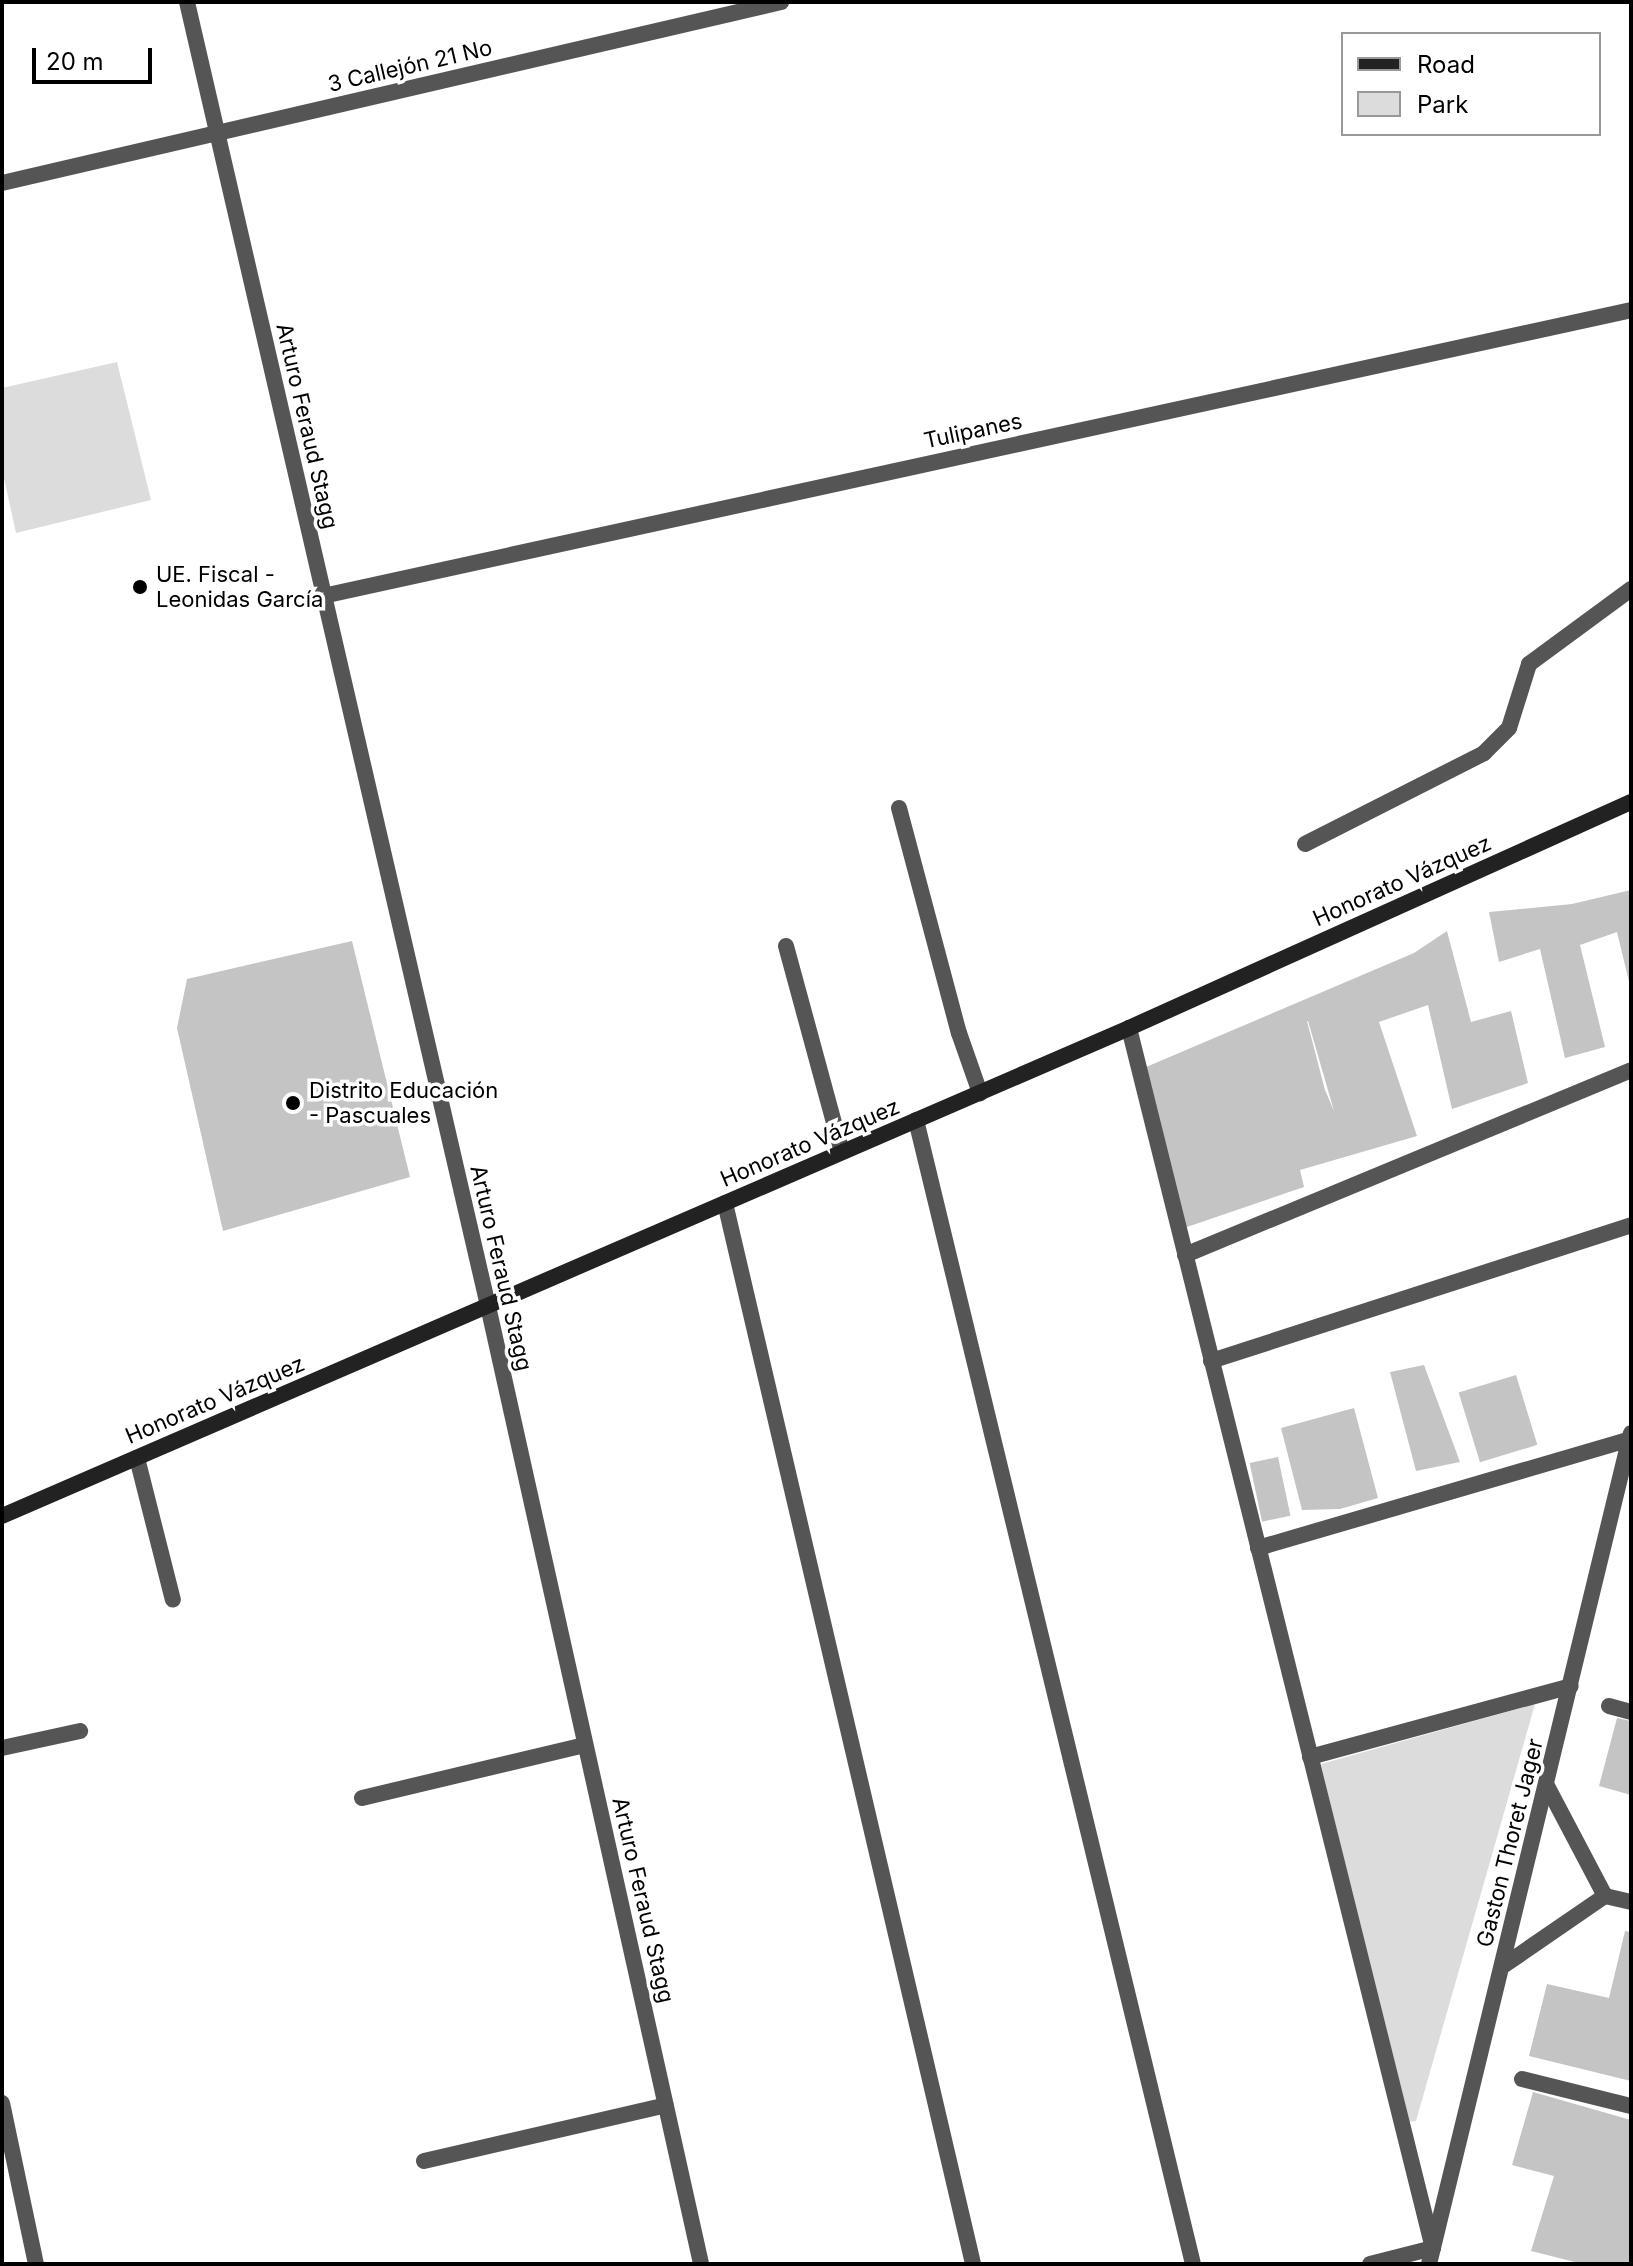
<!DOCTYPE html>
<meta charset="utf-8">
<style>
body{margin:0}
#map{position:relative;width:1633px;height:2266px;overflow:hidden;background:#fff;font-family:Inter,sans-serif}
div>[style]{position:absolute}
.green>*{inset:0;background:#dcdcdc}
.building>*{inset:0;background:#c4c4c4;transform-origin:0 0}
.lane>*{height:16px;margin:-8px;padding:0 8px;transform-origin:8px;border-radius:8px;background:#555}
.street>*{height:16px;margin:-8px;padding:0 8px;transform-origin:8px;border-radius:8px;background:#555}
.secondary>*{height:16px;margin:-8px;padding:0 8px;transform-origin:8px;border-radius:8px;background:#222}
.dots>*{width:22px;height:22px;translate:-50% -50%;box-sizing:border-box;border:4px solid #fff;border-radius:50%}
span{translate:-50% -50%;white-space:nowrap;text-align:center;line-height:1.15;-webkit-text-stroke:7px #fff;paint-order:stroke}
.street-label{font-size:22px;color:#000}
.poi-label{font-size:22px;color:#000}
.left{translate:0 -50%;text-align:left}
.frame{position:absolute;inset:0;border:4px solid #000;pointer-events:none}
.legend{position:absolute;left:1341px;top:32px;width:260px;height:104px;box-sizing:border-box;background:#fff;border:2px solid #999;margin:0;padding:10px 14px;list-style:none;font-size:24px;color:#000}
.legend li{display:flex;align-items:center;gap:16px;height:40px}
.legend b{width:40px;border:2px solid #999}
.scale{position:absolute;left:32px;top:48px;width:120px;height:36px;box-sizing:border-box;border:4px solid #000;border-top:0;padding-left:10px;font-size:24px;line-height:28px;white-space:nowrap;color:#000;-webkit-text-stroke:6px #fff;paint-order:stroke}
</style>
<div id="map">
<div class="green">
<i style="clip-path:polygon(117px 362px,151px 500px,16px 533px,2px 469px,2px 388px)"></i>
<i style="clip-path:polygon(1535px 1704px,1416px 2121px,1407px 2122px,1321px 1764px)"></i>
</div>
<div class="building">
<i style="clip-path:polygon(1631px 890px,1631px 990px,1617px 932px,1580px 945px,1605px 1047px,1565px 1058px,1540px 949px,1499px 962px,1489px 912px,1572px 904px)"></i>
<i style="clip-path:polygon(evenodd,1447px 931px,1471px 1022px,1511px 1011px,1528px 1083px,1452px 1109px,1428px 1005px,1379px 1022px,1417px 1136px,1300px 1170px,1304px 1187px,1178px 1230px,1139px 1070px,1414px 953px,1447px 931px,1307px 1021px,1308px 1021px,1334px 1111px,1325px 1090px,1307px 1021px)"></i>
<i style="clip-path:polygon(352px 941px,410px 1177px,223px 1231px,177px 1028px,187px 979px)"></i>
<i style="clip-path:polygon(1424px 1365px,1460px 1462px,1416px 1471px,1390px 1372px)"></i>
<i style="left:1516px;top:1375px;width:73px;height:60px;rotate:73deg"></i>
<i style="clip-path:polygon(1354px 1408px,1378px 1498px,1340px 1509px,1302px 1510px,1281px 1428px)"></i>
<i style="left:1278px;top:1457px;width:60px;height:29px;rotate:78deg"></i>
<i style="clip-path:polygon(1617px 1718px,1631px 1721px,1631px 1795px,1599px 1786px)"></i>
<i style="clip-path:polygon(1625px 1931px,1631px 1932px,1631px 2081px,1529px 2056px,1547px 1984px,1609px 1998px)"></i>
<i style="clip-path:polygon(1533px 2092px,1631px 2120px,1631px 2264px,1583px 2264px,1531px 2251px,1554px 2176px,1512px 2165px)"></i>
</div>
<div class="lane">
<i style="left:899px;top:808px;width:233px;rotate:75.1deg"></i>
<i style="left:959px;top:1033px;width:64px;rotate:70.7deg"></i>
<i style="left:1305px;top:844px;width:201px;rotate:-26.9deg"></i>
<i style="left:1484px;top:753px;width:35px;rotate:-45deg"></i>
<i style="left:1509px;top:728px;width:67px;rotate:-72.6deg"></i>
<i style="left:1529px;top:664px;width:127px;rotate:-36.3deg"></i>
<i style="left:786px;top:946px;width:213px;rotate:74.8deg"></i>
<i style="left:137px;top:1458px;width:146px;rotate:75.8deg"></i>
<i style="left:2px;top:1748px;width:80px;rotate:-12.3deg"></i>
<i style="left:362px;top:1798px;width:229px;rotate:-13.4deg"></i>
<i style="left:424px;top:2161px;width:248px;rotate:-13deg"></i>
</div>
<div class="street">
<i style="left:187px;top:2px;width:1338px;rotate:77deg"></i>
<i style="left:488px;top:1306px;width:981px;rotate:77.46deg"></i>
<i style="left:2px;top:183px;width:800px;rotate:-13.08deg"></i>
<i style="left:323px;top:596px;width:1339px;rotate:-12.33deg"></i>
<i style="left:1129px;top:1028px;width:1257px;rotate:76.01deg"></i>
<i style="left:1433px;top:2248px;width:65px;rotate:165.7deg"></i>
<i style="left:916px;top:1120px;width:1177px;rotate:76.39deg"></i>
<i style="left:725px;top:1203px;width:1090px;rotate:76.84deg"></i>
<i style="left:1185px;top:1255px;width:483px;rotate:-22.5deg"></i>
<i style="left:1211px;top:1361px;width:441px;rotate:-17.9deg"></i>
<i style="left:1258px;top:1548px;width:388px;rotate:-16.3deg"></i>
<i style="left:1609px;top:1706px;width:23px;rotate:15deg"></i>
<i style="left:1310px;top:1757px;width:270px;rotate:-15.2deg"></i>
<i style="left:1605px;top:1896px;width:27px;rotate:13deg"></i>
<i style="left:1503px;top:1966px;width:124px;rotate:-34.5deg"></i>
<i style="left:1605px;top:1896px;width:124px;rotate:-117.8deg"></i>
<i style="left:1522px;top:2079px;width:112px;rotate:13.9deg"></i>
<i style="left:2px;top:2103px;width:165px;rotate:78.1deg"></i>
<i style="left:1429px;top:2264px;width:855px;rotate:-76.34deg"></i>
</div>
<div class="secondary">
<i style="left:2px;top:1516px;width:1228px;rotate:-23.41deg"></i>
<i style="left:1129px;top:1028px;width:551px;rotate:-24.24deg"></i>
</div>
<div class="dots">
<i style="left:140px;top:587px;background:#000"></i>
<i style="left:293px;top:1103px;background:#000"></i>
</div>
<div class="street-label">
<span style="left:410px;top:66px;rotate:-13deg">3 Callejón 21 No</span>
<span style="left:307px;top:426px;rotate:77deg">Arturo Feraud Stagg</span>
<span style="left:973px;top:431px;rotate:-12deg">Tulipanes</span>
<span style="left:1402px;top:881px;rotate:-24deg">Honorato Vázquez</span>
<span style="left:810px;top:1143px;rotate:-23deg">Honorato Vázquez</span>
<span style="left:501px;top:1268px;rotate:77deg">Arturo Feraud Stagg</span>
<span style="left:215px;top:1400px;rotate:-23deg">Honorato Vázquez</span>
<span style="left:1510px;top:1843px;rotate:-76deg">Gaston Thoret Jager</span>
<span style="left:643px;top:1900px;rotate:77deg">Arturo Feraud Stagg</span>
</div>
<div class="poi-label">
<span class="left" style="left:156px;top:587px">UE. Fiscal -<br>Leonidas García</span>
<span class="left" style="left:309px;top:1103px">Distrito Educación<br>- Pascuales</span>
</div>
<div class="frame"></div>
<ul class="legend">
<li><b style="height:10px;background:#222"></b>Road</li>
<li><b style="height:22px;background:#dcdcdc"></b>Park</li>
</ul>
<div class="scale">20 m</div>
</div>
